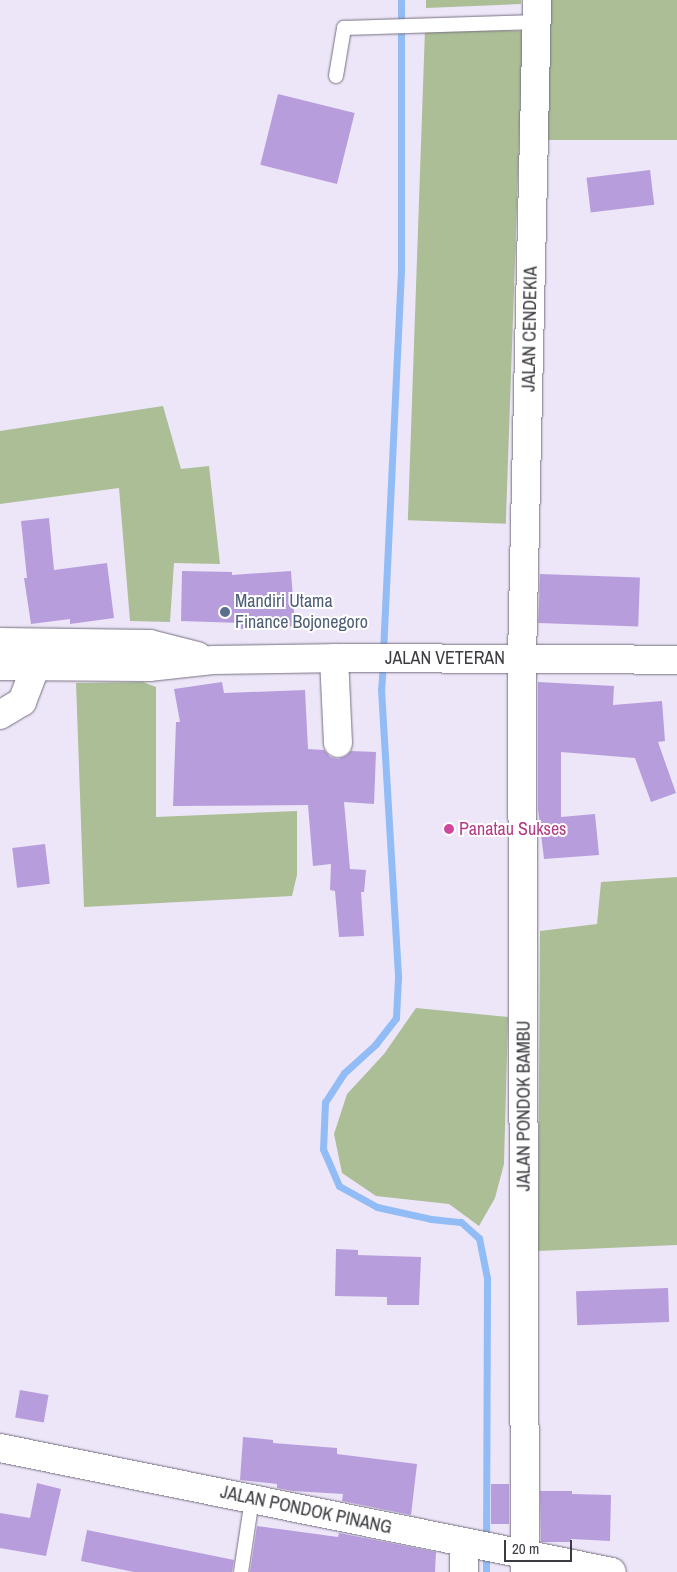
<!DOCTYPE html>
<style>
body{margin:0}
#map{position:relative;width:677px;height:1572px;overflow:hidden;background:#ede6f8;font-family:"Archivo Narrow",sans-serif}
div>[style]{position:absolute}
.green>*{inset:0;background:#abbe96;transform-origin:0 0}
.stream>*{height:7px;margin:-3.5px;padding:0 3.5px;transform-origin:3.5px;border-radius:3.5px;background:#91bcf5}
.building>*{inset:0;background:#b89ddd;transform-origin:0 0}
.roads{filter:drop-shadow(0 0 1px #767080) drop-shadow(0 0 1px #767080)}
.service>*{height:14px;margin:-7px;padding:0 7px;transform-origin:7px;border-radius:7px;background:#fff}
.minor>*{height:28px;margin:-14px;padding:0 14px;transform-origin:14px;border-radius:14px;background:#fff}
.tertiary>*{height:28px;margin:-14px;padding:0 14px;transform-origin:14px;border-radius:14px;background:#fff}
.primary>*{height:28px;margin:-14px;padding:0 14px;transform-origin:14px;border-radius:14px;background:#fff}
.dots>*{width:14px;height:14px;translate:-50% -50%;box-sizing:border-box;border:2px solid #fff;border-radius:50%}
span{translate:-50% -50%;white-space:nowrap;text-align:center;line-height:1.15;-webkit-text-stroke:4px #fff;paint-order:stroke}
.street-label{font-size:18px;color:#3d3a41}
.service-label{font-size:18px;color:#4e5e75}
.left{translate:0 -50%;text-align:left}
.hotel-label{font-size:18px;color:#b23c85}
.scale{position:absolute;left:504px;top:1540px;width:68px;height:22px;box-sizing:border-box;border:2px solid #3d3a41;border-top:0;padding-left:6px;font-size:15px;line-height:18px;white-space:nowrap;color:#3d3a41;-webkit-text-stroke:4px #fff;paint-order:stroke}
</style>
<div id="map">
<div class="green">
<i style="clip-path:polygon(426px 0,521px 0,521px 4px,426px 8px)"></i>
<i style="left:547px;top:0;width:130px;height:140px"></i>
<i style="left:523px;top:31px;width:493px;height:98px;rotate:92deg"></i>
<i style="clip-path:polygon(163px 406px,181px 469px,209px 466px,220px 564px,174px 563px,170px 622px,130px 621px,119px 488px,0 504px,0 431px)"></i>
<i style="clip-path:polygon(143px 682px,156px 687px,156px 817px,297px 811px,297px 875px,292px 896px,84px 907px,76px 683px)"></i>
<i style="clip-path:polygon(677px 877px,677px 1245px,538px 1251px,540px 931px,597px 924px,601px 882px)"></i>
<i style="clip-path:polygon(416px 1008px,508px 1017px,504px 1164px,495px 1198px,479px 1226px,449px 1204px,376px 1196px,342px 1173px,334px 1134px,347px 1094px,384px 1054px)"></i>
</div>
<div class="stream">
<i style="left:383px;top:652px;width:380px;rotate:-87.3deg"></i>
<i style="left:401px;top:272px;width:272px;rotate:-90deg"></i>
<i style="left:383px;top:663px;width:26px;rotate:94deg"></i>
<i style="left:381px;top:689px;width:289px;rotate:86.6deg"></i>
<i style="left:398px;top:978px;width:40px;rotate:92.9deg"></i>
<i style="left:396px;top:1018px;width:33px;rotate:128deg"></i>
<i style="left:376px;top:1044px;width:43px;rotate:137.8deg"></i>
<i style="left:344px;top:1073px;width:35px;rotate:123deg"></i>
<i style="left:325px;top:1102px;width:47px;rotate:92.4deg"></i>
<i style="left:323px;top:1149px;width:40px;rotate:66.6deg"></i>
<i style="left:339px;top:1186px;width:43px;rotate:28.9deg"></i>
<i style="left:377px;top:1207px;width:55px;rotate:12.5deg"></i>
<i style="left:431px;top:1219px;width:30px;rotate:6deg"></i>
<i style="left:461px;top:1222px;width:24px;rotate:42deg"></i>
<i style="left:479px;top:1238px;width:41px;rotate:78.7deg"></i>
<i style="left:487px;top:1278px;width:264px;rotate:90.2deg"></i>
<i style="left:486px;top:1572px;width:20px;rotate:-90deg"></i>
</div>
<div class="building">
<i style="left:278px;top:94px;width:79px;height:73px;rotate:14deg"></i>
<i style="left:650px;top:170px;width:35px;height:64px;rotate:83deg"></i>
<i style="clip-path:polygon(49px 518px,54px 570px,107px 563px,114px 618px,70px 624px,70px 619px,31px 624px,24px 578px,27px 578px,21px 521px)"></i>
<i style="clip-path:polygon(182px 571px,232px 572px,232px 575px,291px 571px,295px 626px,241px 629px,241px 623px,181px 621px)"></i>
<i style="left:540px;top:574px;width:100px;height:49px;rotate:2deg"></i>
<i style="clip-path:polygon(222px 682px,224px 693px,305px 690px,308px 749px,324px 750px,330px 757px,338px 759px,346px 756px,351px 751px,376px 752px,374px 804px,344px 802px,350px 869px,366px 870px,364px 892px,361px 892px,364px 936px,339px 937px,335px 891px,330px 890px,331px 864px,313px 866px,308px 805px,173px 806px,176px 722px,180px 722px,174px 689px)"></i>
<i style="clip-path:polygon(538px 682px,614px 686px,613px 705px,662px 701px,665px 741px,658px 742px,676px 793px,651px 802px,635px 758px,561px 752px,561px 817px,595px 814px,599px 855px,544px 859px,538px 809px)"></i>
<i style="left:45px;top:844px;width:40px;height:33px;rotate:83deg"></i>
<i style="clip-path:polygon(336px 1249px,358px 1250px,358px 1255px,421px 1257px,419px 1305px,387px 1305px,387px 1297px,335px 1296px)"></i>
<i style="left:668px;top:1288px;width:34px;height:92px;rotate:88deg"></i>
<i style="left:20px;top:1390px;width:29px;height:28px;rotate:10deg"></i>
<i style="clip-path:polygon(243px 1437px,273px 1440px,273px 1443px,337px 1448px,337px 1454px,417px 1464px,411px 1515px,342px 1501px,343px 1494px,293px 1491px,277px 1488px,277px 1484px,240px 1480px)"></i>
<i style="clip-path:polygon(37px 1483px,61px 1489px,46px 1556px,0 1548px,0 1513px,30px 1518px)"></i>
<i style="left:491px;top:1484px;width:18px;height:40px"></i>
<i style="clip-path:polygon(540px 1491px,572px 1491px,572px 1494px,611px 1495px,610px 1541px,571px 1539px,571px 1542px,541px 1542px)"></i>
<i style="clip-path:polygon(257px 1526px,338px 1537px,339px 1533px,436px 1552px,435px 1572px,250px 1572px)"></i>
<i style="clip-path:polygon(87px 1530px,234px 1560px,232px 1572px,134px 1572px,81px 1561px)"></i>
</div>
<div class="roads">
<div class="service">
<i style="left:336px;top:76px;width:49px;rotate:-80.5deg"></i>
<i style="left:344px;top:28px;width:193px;rotate:-1.8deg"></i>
<i style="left:241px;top:1572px;width:74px;rotate:-81.4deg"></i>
</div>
<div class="minor">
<i style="left:334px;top:658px;width:85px;rotate:87.3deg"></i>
<i style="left:0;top:715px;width:26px;rotate:-31deg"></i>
<i style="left:22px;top:702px;width:39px;rotate:-69deg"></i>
<i style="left:464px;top:1572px;width:30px;rotate:-90deg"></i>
<i style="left:525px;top:1572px;width:914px;rotate:-90.19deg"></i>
<i style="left:522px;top:658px;width:658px;rotate:-88.69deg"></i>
</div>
<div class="tertiary">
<i style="left:0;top:1448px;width:624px;rotate:11.45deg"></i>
</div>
<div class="primary">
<i style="left:0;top:642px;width:150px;rotate:0.8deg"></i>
<i style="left:150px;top:644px;width:49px;rotate:14.3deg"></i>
<i style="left:0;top:666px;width:149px;rotate:0.4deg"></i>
<i style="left:149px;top:667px;width:64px;rotate:-6.2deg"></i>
<i style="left:213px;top:660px;width:132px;rotate:-0.9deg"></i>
<i style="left:345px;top:658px;width:332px;rotate:0.3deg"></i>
</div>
</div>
<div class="dots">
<i style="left:225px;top:612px;background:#5c6f8a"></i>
<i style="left:449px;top:829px;background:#d1479c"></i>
</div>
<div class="street-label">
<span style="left:530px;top:329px;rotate:-89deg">JALAN CENDEKIA</span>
<span style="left:445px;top:658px">JALAN VETERAN</span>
<span style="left:524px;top:1106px;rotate:-90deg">JALAN PONDOK BAMBU</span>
<span style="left:306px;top:1510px;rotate:12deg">JALAN PONDOK PINANG</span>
</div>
<div class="service-label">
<span class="left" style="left:235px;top:612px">Mandiri Utama<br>Finance Bojonegoro</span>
</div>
<div class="hotel-label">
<span class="left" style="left:459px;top:829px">Panatau Sukses</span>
</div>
<div class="scale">20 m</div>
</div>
